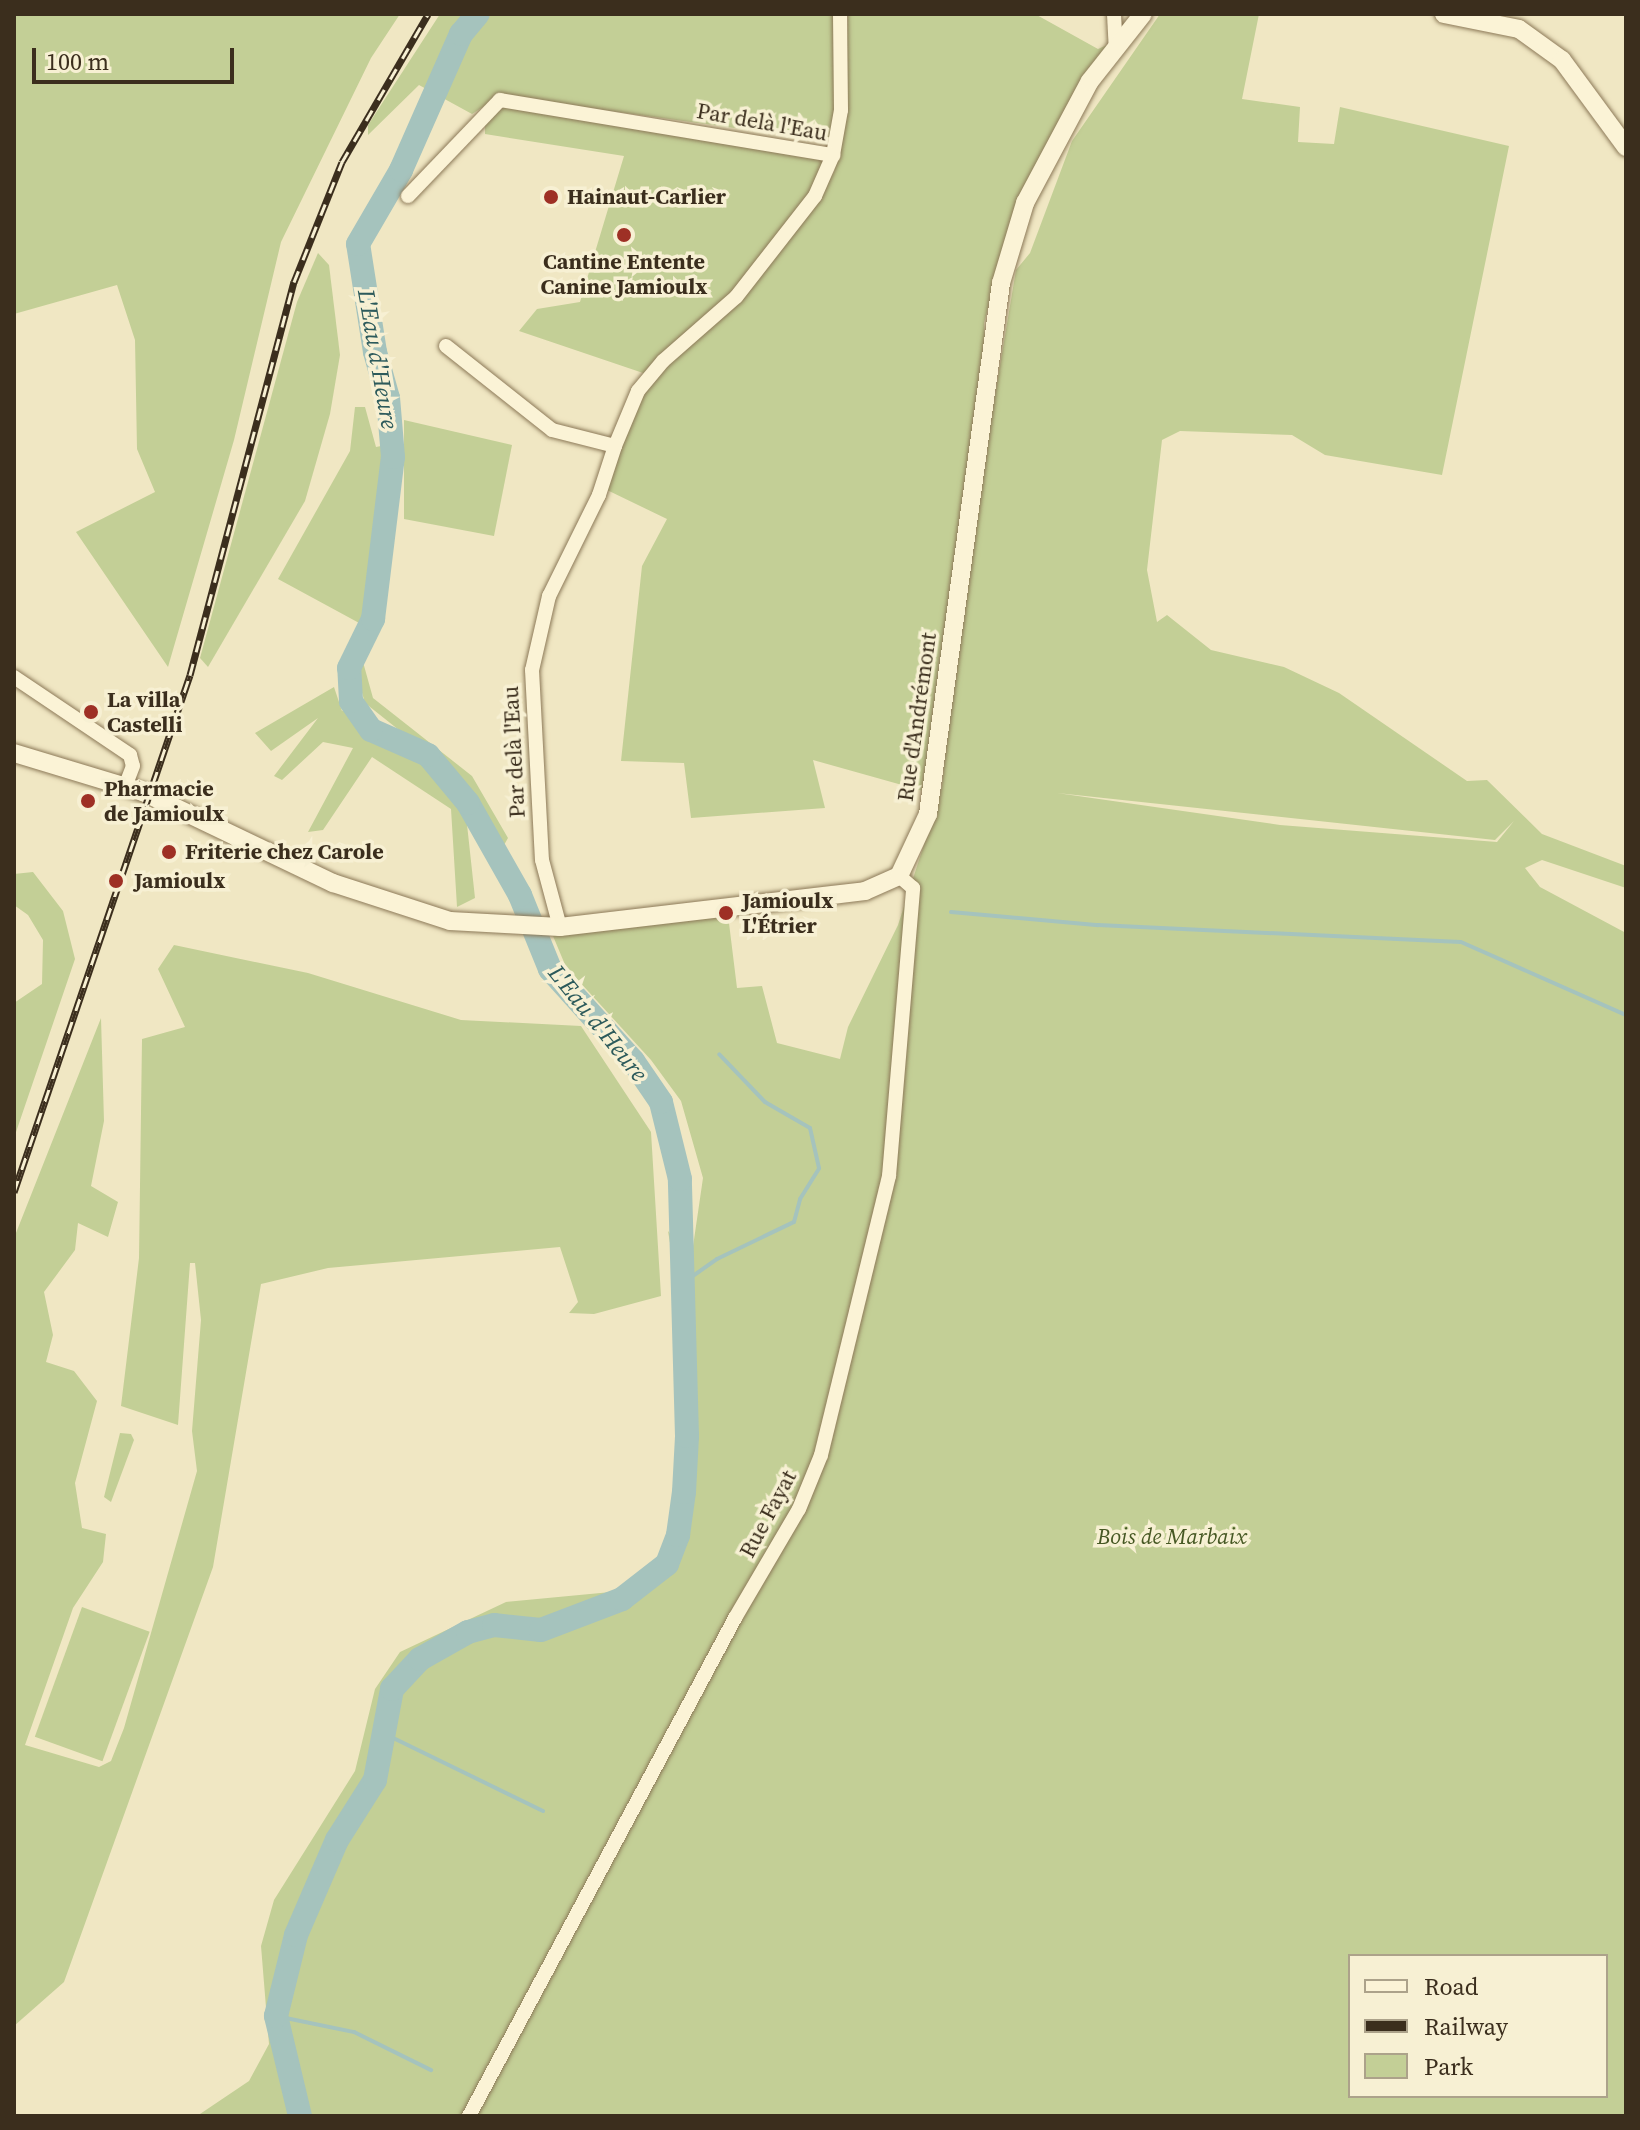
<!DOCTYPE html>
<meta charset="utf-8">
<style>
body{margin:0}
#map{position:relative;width:1640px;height:2130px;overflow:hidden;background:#f0e7c3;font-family:"Source Serif 4",serif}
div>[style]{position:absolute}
.green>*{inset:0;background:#c3cf96;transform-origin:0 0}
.stream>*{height:4px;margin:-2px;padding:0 2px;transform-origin:2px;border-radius:2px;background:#a5c3bd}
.river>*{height:24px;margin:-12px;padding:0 12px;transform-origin:12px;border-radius:12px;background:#a5c3bd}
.roads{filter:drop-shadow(0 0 2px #8c7958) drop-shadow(0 0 2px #8c7958)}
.minor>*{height:14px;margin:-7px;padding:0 7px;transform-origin:7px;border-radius:7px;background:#fbf3d6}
.tertiary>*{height:18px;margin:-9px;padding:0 9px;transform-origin:9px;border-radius:9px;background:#fbf3d6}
.rail>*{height:7px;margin-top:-3.5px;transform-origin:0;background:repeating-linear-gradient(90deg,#f7f0d3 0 12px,#3b2e1d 0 24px);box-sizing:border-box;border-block:2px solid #3b2e1d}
.dots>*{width:22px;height:22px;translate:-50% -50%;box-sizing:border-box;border:4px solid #f7f0d3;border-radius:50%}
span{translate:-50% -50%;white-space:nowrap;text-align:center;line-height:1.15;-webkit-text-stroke:7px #f7f0d3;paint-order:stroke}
.street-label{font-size:22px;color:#3b2e1d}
.poi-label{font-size:22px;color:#3b2e1d;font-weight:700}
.left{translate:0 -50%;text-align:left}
.park-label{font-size:22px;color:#465823;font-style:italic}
.water-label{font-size:24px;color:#2c5a5b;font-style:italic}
.frame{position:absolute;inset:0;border:16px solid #3b2e1d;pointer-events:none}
.legend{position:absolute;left:1348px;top:1954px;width:260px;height:144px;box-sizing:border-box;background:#f7f0d3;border:2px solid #aca28a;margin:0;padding:10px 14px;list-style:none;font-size:24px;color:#3b2e1d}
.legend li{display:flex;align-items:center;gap:16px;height:40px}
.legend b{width:40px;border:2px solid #aca28a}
.scale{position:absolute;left:32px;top:48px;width:202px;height:36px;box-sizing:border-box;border:4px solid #3b2e1d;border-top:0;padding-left:10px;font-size:24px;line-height:28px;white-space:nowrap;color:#3b2e1d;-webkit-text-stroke:6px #f7f0d3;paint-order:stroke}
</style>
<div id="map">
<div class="green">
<i style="clip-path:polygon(14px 14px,400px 14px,371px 58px,281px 242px,234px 440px,168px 667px,76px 532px,155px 492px,137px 449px,135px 340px,117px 285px,14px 314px)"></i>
<i style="clip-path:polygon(440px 14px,837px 15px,837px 100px,831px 141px,500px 96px,472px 114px,419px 85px,368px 135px,368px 125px)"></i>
<i style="clip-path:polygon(evenodd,848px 14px,1035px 14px,1098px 49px,1107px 45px,1007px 240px,984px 323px,990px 425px,1016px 270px,1030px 253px,1072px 141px,1160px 14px,1259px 14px,1242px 99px,1300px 107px,1298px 142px,1334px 144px,1340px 107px,1509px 146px,1442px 475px,1325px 455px,1292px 435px,1180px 431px,1162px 440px,1147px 570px,1157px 622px,1167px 615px,1211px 650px,1284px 667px,1339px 693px,1467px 781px,1487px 780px,1542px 834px,1626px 866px,1626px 888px,1542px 860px,1525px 868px,1540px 887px,1626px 933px,1626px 2116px,197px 2116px,249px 2081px,269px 2044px,261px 1946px,274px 1900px,355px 1771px,375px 1689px,400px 1652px,506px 1602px,611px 1592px,638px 1576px,659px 1555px,690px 1506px,695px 1392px,668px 1231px,691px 1260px,703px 1178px,681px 1101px,651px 1060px,566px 967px,553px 936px,728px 915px,737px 988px,762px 986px,777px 1043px,840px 1059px,848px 1027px,898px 925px,930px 826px,942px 786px,954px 664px,927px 792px,813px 760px,825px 808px,691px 818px,684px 763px,621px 761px,642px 566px,667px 519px,607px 490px,638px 394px,820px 196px,834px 172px,844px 133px,848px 14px,1057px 793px,1495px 840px,1514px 821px,1497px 842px,1280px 825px,1057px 793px,848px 14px,1350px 1956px,1606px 1956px,1606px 2096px,1350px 2096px,1350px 1956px)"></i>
<i style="clip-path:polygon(509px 104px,824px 160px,818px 183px,739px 288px,646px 374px,519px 331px,537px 309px,580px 302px,624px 156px,485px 134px,485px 119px)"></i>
<i style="clip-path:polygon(318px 253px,329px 265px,340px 355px,330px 414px,305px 501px,208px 667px,200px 658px,297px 302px)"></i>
<i style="clip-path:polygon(355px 407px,365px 407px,376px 447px,386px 445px,375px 571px,361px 624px,278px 579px,350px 451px)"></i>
<i style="clip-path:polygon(404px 420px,512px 445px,494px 536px,404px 519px)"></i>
<i style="clip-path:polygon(363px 662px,373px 698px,472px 776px,508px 838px,504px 845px,458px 777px,365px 703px,354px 665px)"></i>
<i style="clip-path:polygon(334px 687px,342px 711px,354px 699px,390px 743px,427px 764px,465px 806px,475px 898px,457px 907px,451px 809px,372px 757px,323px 830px,308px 832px,353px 748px,323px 742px,282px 780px,274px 776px,318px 718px,271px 751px,255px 733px)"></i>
<i style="clip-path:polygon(33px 872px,63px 911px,75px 959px,14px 1138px,14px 1003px,42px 984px,43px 940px,28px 915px,14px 905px,14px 874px)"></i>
<i style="clip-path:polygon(174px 945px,308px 973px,461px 1020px,581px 1026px,651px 1132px,661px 1296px,594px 1314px,569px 1313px,578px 1302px,560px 1247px,328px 1268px,261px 1284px,213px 1567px,64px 1982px,14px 2026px,14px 1238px,101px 1018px,104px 1121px,91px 1186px,118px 1202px,108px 1237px,78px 1223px,75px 1250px,44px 1292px,53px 1335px,46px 1362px,74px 1371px,97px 1401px,75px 1483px,82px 1528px,106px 1534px,103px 1562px,73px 1608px,25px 1745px,99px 1767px,111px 1761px,124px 1728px,197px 1471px,192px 1431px,201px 1320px,195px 1263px,190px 1263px,178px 1425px,121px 1406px,139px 1258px,142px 1039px,185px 1027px,158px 969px)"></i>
<i style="clip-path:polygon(120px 1433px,131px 1434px,134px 1440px,111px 1502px,104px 1497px)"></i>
<i style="left:82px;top:1607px;width:72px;height:138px;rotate:20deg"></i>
</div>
<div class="stream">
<i style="left:951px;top:912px;width:148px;rotate:5.1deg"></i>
<i style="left:1098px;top:925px;width:363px;rotate:2.7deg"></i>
<i style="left:1461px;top:942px;width:180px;rotate:23.9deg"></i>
<i style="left:680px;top:1285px;width:45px;rotate:-35.1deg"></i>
<i style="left:717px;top:1259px;width:85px;rotate:-25.7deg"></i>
<i style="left:794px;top:1222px;width:24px;rotate:-75deg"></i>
<i style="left:800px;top:1199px;width:36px;rotate:-58deg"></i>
<i style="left:819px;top:1168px;width:41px;rotate:-102.7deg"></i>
<i style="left:810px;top:1128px;width:52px;rotate:-150deg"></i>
<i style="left:765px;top:1102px;width:66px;rotate:-133.8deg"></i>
<i style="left:383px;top:1733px;width:178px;rotate:26deg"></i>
<i style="left:276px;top:2016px;width:80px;rotate:11.6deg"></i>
<i style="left:354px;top:2032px;width:86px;rotate:26.3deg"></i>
</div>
<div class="river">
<i style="left:300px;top:2116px;width:103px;rotate:-103.5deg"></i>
<i style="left:276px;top:2016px;width:83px;rotate:-76.1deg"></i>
<i style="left:296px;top:1935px;width:103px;rotate:-66.7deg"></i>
<i style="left:337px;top:1840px;width:71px;rotate:-57.7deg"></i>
<i style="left:375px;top:1780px;width:93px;rotate:-79.4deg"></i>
<i style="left:392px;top:1689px;width:41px;rotate:-47deg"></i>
<i style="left:420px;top:1659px;width:55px;rotate:-29.4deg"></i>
<i style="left:468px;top:1632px;width:27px;rotate:-15deg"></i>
<i style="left:494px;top:1625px;width:47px;rotate:6.1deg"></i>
<i style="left:541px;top:1630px;width:87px;rotate:-20.9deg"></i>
<i style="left:622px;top:1599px;width:57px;rotate:-37.9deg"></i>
<i style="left:667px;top:1564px;width:31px;rotate:-69deg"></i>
<i style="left:678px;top:1535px;width:43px;rotate:-82.1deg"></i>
<i style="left:684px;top:1492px;width:56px;rotate:-86.9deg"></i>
<i style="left:687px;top:1436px;width:257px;rotate:-91.6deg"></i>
<i style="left:680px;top:1179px;width:79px;rotate:-103.9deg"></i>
<i style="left:661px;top:1102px;width:50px;rotate:-124.3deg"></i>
<i style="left:633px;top:1061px;width:124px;rotate:-132.1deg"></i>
<i style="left:550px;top:969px;width:80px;rotate:-112.1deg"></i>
<i style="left:520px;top:895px;width:106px;rotate:-119.5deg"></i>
<i style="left:468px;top:803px;width:62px;rotate:-129.8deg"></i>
<i style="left:428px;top:755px;width:62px;rotate:-156.3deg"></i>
<i style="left:371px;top:730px;width:35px;rotate:-125deg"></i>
<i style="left:351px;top:701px;width:33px;rotate:-93deg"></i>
<i style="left:349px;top:668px;width:55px;rotate:-63.9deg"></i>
<i style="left:373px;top:619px;width:163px;rotate:-83deg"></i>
<i style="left:393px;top:457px;width:59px;rotate:-94.8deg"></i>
<i style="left:388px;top:398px;width:48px;rotate:-105.8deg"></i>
<i style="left:375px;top:352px;width:109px;rotate:-98.9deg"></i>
<i style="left:358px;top:244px;width:86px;rotate:-59.8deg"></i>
<i style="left:401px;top:170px;width:149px;rotate:-66.2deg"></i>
<i style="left:461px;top:34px;width:26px;rotate:-50deg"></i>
</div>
<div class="roads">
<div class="minor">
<i style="left:1114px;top:14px;width:35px;rotate:87deg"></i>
<i style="left:833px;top:155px;width:46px;rotate:-79.9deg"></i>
<i style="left:841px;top:110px;width:96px;rotate:-90.6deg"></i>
<i style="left:408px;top:196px;width:133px;rotate:-46.2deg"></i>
<i style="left:500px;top:100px;width:338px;rotate:9.4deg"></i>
<i style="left:833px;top:155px;width:45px;rotate:113.7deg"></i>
<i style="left:815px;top:196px;width:128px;rotate:128deg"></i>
<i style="left:736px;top:297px;width:97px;rotate:138.8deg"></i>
<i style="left:663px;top:361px;width:39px;rotate:130deg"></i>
<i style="left:638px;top:391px;width:60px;rotate:112.7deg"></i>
<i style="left:446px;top:346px;width:135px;rotate:38.4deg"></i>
<i style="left:552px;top:430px;width:65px;rotate:14.3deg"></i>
<i style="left:615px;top:446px;width:52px;rotate:108.1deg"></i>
<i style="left:599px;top:495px;width:113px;rotate:116.3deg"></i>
<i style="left:549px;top:596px;width:76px;rotate:102.9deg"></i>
<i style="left:532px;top:670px;width:190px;rotate:87deg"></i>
<i style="left:542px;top:860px;width:69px;rotate:75deg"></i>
<i style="left:14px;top:677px;width:140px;rotate:33.9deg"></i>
<i style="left:130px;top:755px;width:11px;rotate:75deg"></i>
<i style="left:133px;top:766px;width:22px;rotate:111deg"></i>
<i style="left:469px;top:2116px;width:565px;rotate:-61.89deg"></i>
<i style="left:735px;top:1618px;width:126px;rotate:-59.6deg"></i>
<i style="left:799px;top:1509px;width:58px;rotate:-67.8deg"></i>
<i style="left:821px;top:1455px;width:287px;rotate:-76.3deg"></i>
<i style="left:889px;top:1176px;width:289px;rotate:-85.2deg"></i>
<i style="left:913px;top:888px;width:18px;rotate:-139deg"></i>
</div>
<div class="tertiary">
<i style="left:1444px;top:14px;width:76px;rotate:11.3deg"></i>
<i style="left:1519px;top:29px;width:53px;rotate:35.8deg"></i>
<i style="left:1562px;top:60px;width:108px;rotate:53.7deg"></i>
<i style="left:14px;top:753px;width:135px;rotate:16.8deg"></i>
<i style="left:143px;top:792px;width:211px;rotate:25.6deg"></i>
<i style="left:333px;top:883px;width:123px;rotate:18deg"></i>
<i style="left:450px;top:921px;width:110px;rotate:3.1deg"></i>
<i style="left:560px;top:927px;width:307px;rotate:-6.7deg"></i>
<i style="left:865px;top:891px;width:37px;rotate:-24deg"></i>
<i style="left:899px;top:876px;width:68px;rotate:-64.9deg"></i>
<i style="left:928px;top:814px;width:536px;rotate:-82.17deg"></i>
<i style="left:1001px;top:283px;width:84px;rotate:-73.3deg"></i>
<i style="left:1025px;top:203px;width:138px;rotate:-62deg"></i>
<i style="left:1090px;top:81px;width:85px;rotate:-51.7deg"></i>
</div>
</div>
<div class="rail">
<i style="left:14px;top:1192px;width:546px;rotate:-71.2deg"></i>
<i style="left:190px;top:675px;width:407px;rotate:-75.2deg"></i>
<i style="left:294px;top:282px;width:129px;rotate:-68.2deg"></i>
<i style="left:342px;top:162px;width:171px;rotate:-59.8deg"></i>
</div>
<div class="dots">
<i style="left:551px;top:197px;background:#9e3025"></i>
<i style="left:624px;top:235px;background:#9e3025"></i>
<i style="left:91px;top:712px;background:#9e3025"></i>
<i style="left:88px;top:801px;background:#9e3025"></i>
<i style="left:169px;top:852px;background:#9e3025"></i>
<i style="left:116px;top:881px;background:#9e3025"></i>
<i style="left:726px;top:913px;background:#9e3025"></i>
</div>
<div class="street-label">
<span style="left:762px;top:122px;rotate:10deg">Par delà l'Eau</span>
<span style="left:917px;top:717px;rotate:-82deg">Rue d'Andrémont</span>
<span style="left:514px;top:752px;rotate:-93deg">Par delà l'Eau</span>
<span style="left:768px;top:1514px;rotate:-62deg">Rue Fayat</span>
</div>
<div class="poi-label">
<span class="left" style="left:567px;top:197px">Hainaut-Carlier</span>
<span style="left:624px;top:274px">Cantine Entente<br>Canine Jamioulx</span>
<span class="left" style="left:107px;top:712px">La villa<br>Castelli</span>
<span class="left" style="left:104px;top:801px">Pharmacie<br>de Jamioulx</span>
<span class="left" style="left:185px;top:852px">Friterie chez Carole</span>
<span class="left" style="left:134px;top:881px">Jamioulx</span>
<span class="left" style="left:742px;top:913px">Jamioulx<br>L'Étrier</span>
</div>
<div class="park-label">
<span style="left:1172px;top:1537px">Bois de Marbaix</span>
</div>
<div class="water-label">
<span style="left:378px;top:359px;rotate:80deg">L'Eau d'Heure</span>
<span style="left:598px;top:1023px;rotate:51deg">L'Eau d'Heure</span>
</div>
<div class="frame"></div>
<ul class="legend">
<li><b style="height:10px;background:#fbf3d6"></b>Road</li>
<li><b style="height:10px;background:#3b2e1d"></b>Railway</li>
<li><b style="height:22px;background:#c3cf96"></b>Park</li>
</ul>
<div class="scale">100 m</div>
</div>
